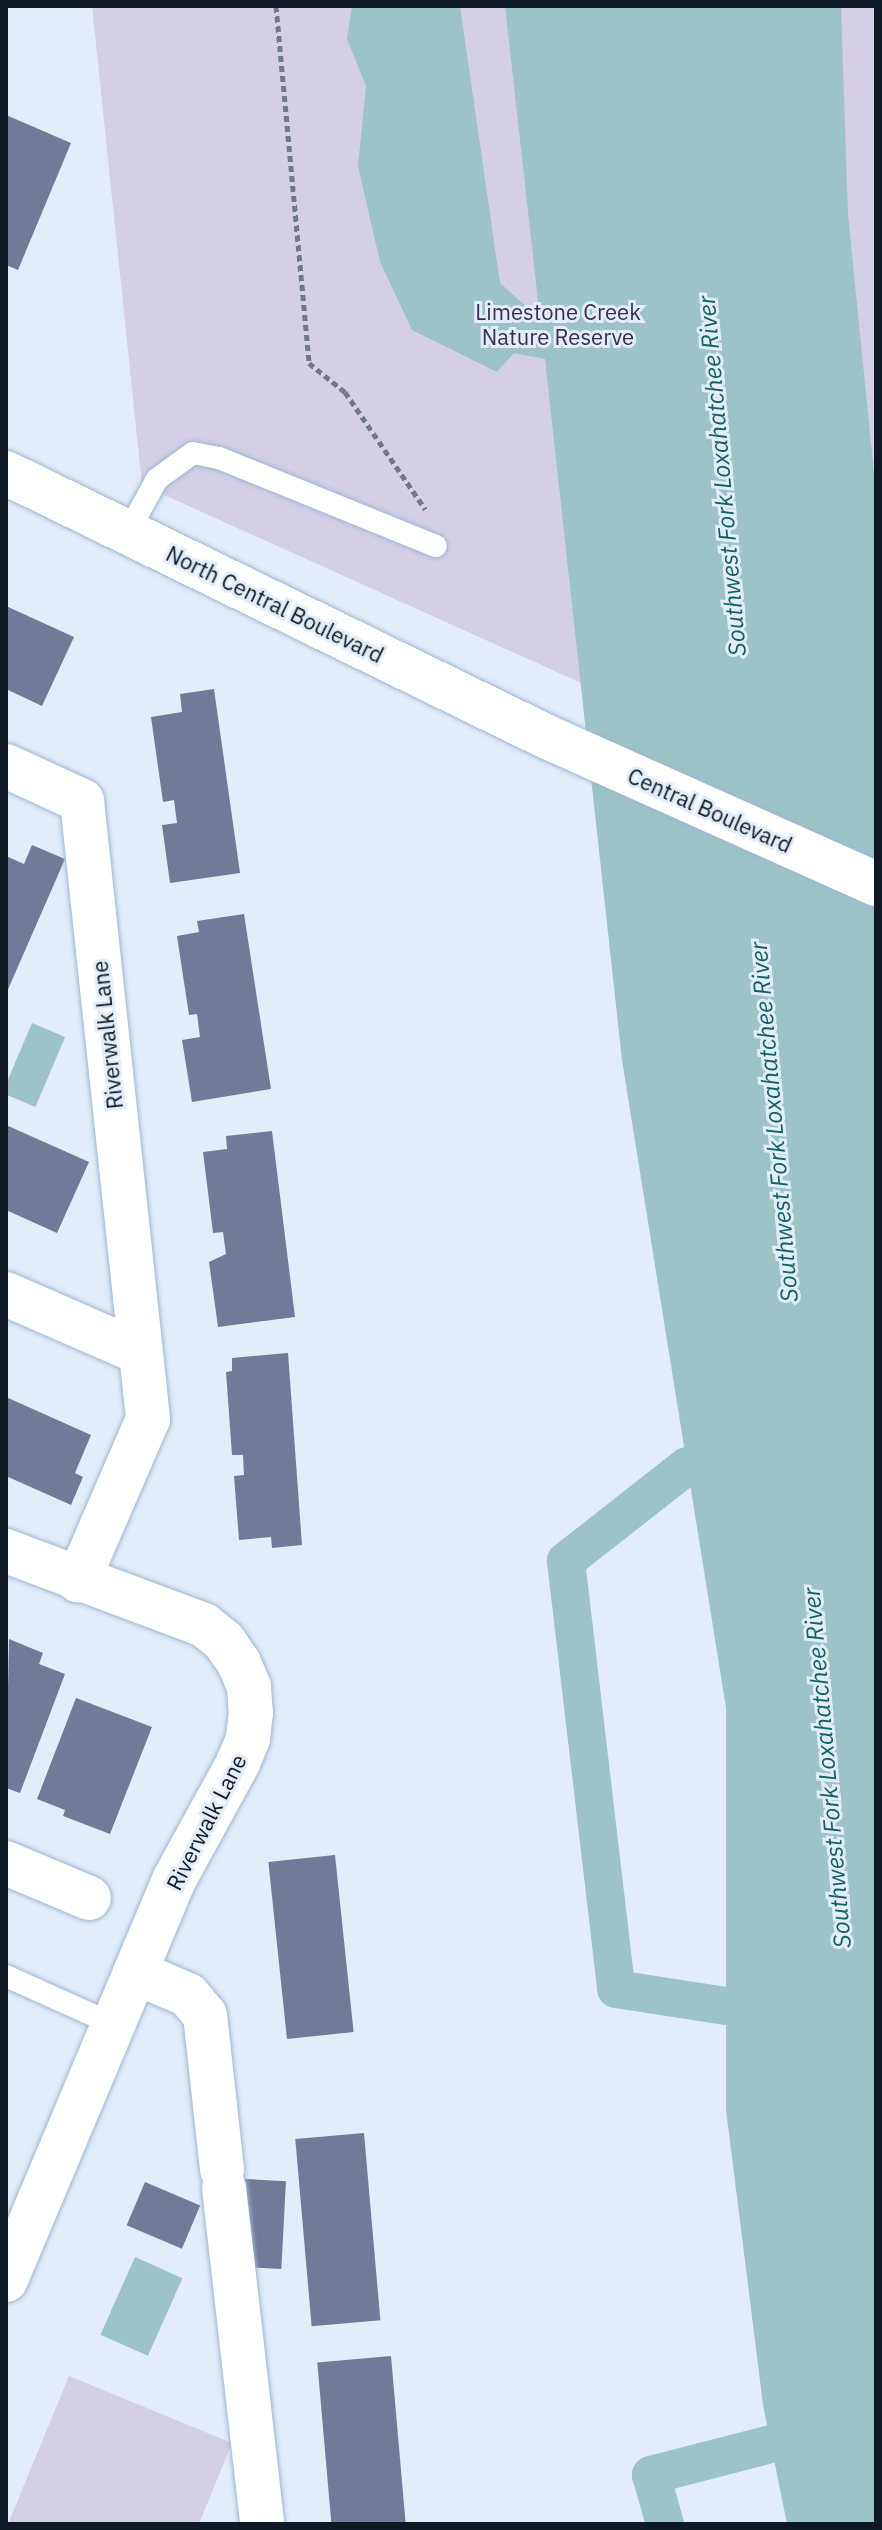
<!DOCTYPE html>
<style>
body{margin:0}
#map{position:relative;width:882px;height:2530px;overflow:hidden;background:#e2edf9;font-family:"IBM Plex Sans",sans-serif}
div>[style]{position:absolute}
.green>*{inset:0;background:#d5cfe6}
.water>*{inset:0;background:#9cc4c6;transform-origin:0 0}
.canal>*{height:38px;margin:-19px;padding:0 19px;transform-origin:19px;border-radius:19px;background:#9cc4c6}
.building>*{inset:0;background:#737a99;transform-origin:0 0}
.path>*{height:5px;margin-top:-2.5px;transform-origin:0;background:repeating-linear-gradient(90deg,#707a85 0 6px,transparent 0 10px)}
.roads{filter:drop-shadow(0 0 2px #9db7d2) drop-shadow(0 0 2px #9db7d2)}
.service>*{height:22px;margin:-11px;padding:0 11px;transform-origin:11px;border-radius:11px;background:#fff}
.minor>*{height:44px;margin:-22px;padding:0 22px;transform-origin:22px;border-radius:22px;background:#fff}
.tertiary>*{height:44px;margin:-22px;padding:0 22px;transform-origin:22px;border-radius:22px;background:#fff}
span{translate:-50% -50%;white-space:nowrap;text-align:center;line-height:1.15;-webkit-text-stroke:6px #e2edf9;paint-order:stroke}
.park-label{font-size:22px;color:#3b2c55}
.street-label{font-size:22px;color:#0f1923}
.water-label{font-size:24px;color:#0f6166;font-style:italic}
.frame{position:absolute;inset:0;border:8px solid #0f1923;pointer-events:none}
</style>
<div id="map">
<div class="green">
<i style="clip-path:polygon(92px 6px,876px 6px,876px 816px,142px 485px)"></i>
<i style="clip-path:polygon(69px 2376px,232px 2443px,199px 2524px,8px 2524px)"></i>
</div>
<div class="water">
<i style="clip-path:polygon(352px 6px,460px 6px,500px 283px,540px 319px,505px 6px,841px 6px,848px 215px,876px 492px,876px 2524px,787px 2524px,763px 2405px,726px 2110px,726px 1708px,622px 1060px,545px 359px,514px 353px,497px 372px,412px 330px,380px 262px,358px 166px,366px 86px,347px 39px)"></i>
<i style="left:32px;top:1023px;width:36px;height:76px;rotate:23deg"></i>
<i style="left:135px;top:2257px;width:52px;height:85px;rotate:24deg"></i>
</div>
<div class="canal">
<i style="left:687px;top:1466px;width:154px;rotate:141.9deg"></i>
<i style="left:566px;top:1561px;width:431px;rotate:83.3deg"></i>
<i style="left:616px;top:1989px;width:111px;rotate:8.8deg"></i>
<i style="left:665px;top:2524px;width:51px;rotate:-105.9deg"></i>
<i style="left:651px;top:2475px;width:124px;rotate:-14.5deg"></i>
</div>
<div class="building">
<i style="clip-path:polygon(6px 115px,71px 143px,18px 270px,6px 265px)"></i>
<i style="clip-path:polygon(6px 606px,74px 637px,42px 706px,6px 689px)"></i>
<i style="clip-path:polygon(214px 689px,240px 873px,170px 883px,162px 825px,177px 823px,174px 800px,163px 802px,151px 717px,182px 712px,180px 694px)"></i>
<i style="clip-path:polygon(32px 845px,65px 859px,6px 994px,6px 856px,24px 864px)"></i>
<i style="clip-path:polygon(244px 914px,271px 1089px,192px 1102px,182px 1040px,200px 1037px,197px 1014px,189px 1015px,177px 936px,199px 932px,197px 921px)"></i>
<i style="clip-path:polygon(6px 1125px,89px 1162px,57px 1233px,6px 1210px)"></i>
<i style="clip-path:polygon(272px 1131px,295px 1317px,218px 1327px,209px 1262px,226px 1254px,223px 1232px,213px 1233px,203px 1152px,227px 1149px,226px 1136px)"></i>
<i style="clip-path:polygon(288px 1353px,302px 1545px,272px 1548px,271px 1537px,239px 1540px,234px 1476px,244px 1475px,243px 1455px,232px 1455px,226px 1372px,232px 1371px,232px 1358px)"></i>
<i style="clip-path:polygon(6px 1397px,91px 1435px,75px 1473px,83px 1477px,71px 1505px,6px 1476px)"></i>
<i style="clip-path:polygon(9px 1639px,43px 1653px,39px 1664px,65px 1674px,20px 1793px,6px 1788px)"></i>
<i style="clip-path:polygon(76px 1698px,152px 1727px,110px 1834px,63px 1816px,65px 1810px,37px 1799px)"></i>
<i style="left:335px;top:1855px;width:178px;height:67px;rotate:84deg"></i>
<i style="left:364px;top:2133px;width:188px;height:69px;rotate:85deg"></i>
<i style="left:245px;top:2179px;width:41px;height:88px;rotate:3deg"></i>
<i style="left:145px;top:2182px;width:60px;height:47px;rotate:23deg"></i>
<i style="left:391px;top:2356px;width:169px;height:74px;rotate:85deg"></i>
</div>
<div class="path">
<i style="left:276px;top:6px;width:359px;rotate:84.7deg"></i>
<i style="left:309px;top:363px;width:46px;rotate:38.9deg"></i>
<i style="left:345px;top:392px;width:142px;rotate:55.6deg"></i>
</div>
<div class="roads">
<div class="service">
<i style="left:128px;top:532px;width:60px;rotate:-61.3deg"></i>
<i style="left:157px;top:479px;width:44px;rotate:-35.8deg"></i>
<i style="left:193px;top:453px;width:26px;rotate:11deg"></i>
<i style="left:219px;top:458px;width:234px;rotate:22.1deg"></i>
<i style="left:6px;top:1976px;width:117px;rotate:24.2deg"></i>
</div>
<div class="minor">
<i style="left:6px;top:766px;width:84px;rotate:24.7deg"></i>
<i style="left:82px;top:801px;width:622px;rotate:83.9deg"></i>
<i style="left:148px;top:1419px;width:176px;rotate:113.4deg"></i>
<i style="left:6px;top:1294px;width:147px;rotate:23.6deg"></i>
<i style="left:6px;top:1551px;width:211px;rotate:20.5deg"></i>
<i style="left:204px;top:1625px;width:26px;rotate:39deg"></i>
<i style="left:224px;top:1641px;width:27px;rotate:56deg"></i>
<i style="left:239px;top:1663px;width:26px;rotate:67deg"></i>
<i style="left:249px;top:1687px;width:26px;rotate:86deg"></i>
<i style="left:251px;top:1713px;width:26px;rotate:97deg"></i>
<i style="left:248px;top:1739px;width:26px;rotate:113deg"></i>
<i style="left:238px;top:1763px;width:133px;rotate:118.7deg"></i>
<i style="left:174px;top:1880px;width:434px;rotate:112.8deg"></i>
<i style="left:6px;top:1863px;width:90px;rotate:22.9deg"></i>
<i style="left:135px;top:1972px;width:58px;rotate:23.5deg"></i>
<i style="left:188px;top:1995px;width:26px;rotate:50deg"></i>
<i style="left:205px;top:2015px;width:156px;rotate:83.7deg"></i>
<i style="left:224px;top:2188px;width:338px;rotate:83.5deg"></i>
</div>
<div class="tertiary">
<i style="left:6px;top:473px;width:600px;rotate:26.01deg"></i>
<i style="left:545px;top:736px;width:363px;rotate:24.1deg"></i>
</div>
</div>
<div class="park-label">
<span style="left:558px;top:324px">Limestone Creek<br>Nature Reserve</span>
</div>
<div class="street-label">
<span style="left:275px;top:604px;rotate:26deg">North Central Boulevard</span>
<span style="left:710px;top:810px;rotate:24deg">Central Boulevard</span>
<span style="left:107px;top:1035px;rotate:-96deg">Riverwalk Lane</span>
<span style="left:206px;top:1822px;rotate:-63deg">Riverwalk Lane</span>
</div>
<div class="water-label">
<span style="left:722px;top:476px;rotate:-95deg">Southwest Fork Loxahatchee River</span>
<span style="left:774px;top:1122px;rotate:-95deg">Southwest Fork Loxahatchee River</span>
<span style="left:827px;top:1768px;rotate:-95deg">Southwest Fork Loxahatchee River</span>
</div>
<div class="frame"></div>
</div>
